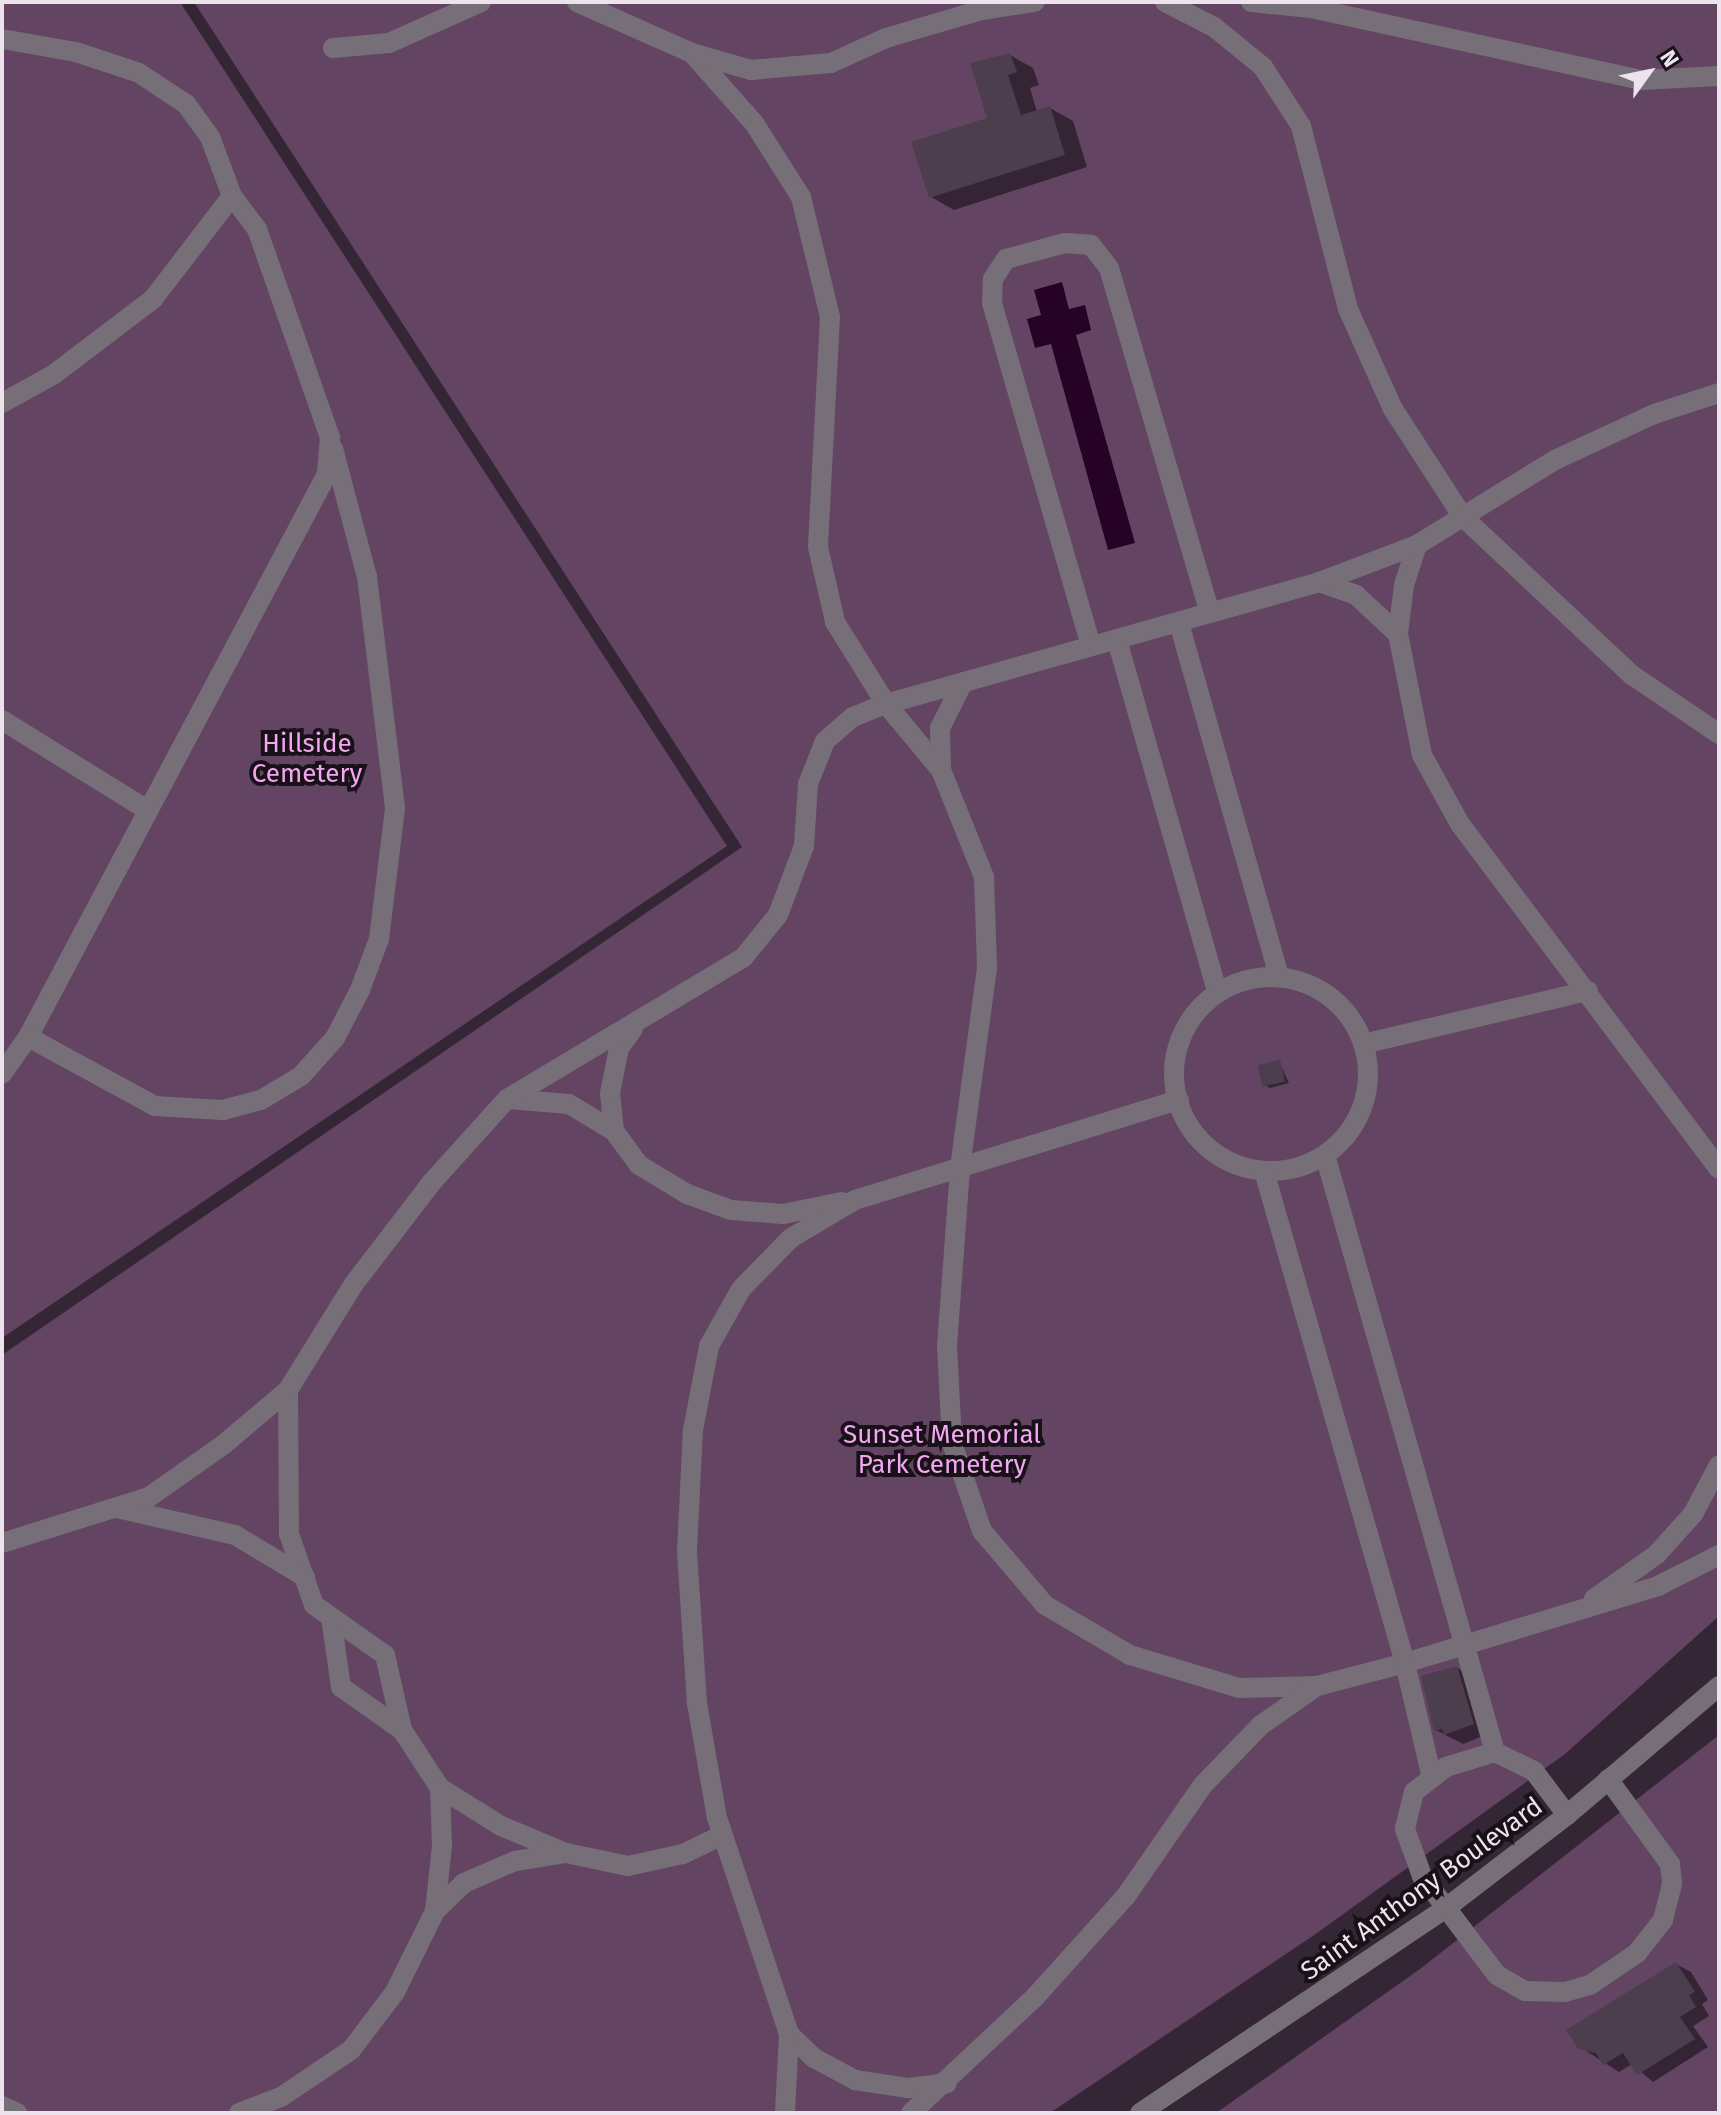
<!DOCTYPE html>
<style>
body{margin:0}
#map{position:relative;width:1721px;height:2115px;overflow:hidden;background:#342634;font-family:"Fira Sans",sans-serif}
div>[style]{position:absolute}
.green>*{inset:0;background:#634463}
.water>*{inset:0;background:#260227}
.shadow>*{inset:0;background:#0007}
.building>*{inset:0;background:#4d3e4d;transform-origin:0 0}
.minor>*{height:20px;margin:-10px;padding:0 10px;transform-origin:10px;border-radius:10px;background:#776f77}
.minor>.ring{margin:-10px;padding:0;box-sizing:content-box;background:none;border:20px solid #776f77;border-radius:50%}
span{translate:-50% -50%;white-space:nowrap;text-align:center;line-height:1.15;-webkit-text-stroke:8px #181218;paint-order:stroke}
.park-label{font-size:26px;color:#f3a6f2}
.street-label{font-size:26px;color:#ece3ec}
.frame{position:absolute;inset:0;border:4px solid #ece3ec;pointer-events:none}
.north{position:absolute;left:1609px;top:32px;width:80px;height:80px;-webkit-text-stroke:6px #181218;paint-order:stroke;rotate:57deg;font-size:22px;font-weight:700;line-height:32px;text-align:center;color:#ece3ec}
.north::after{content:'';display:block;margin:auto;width:28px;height:36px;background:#ece3ec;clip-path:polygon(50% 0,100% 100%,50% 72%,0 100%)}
</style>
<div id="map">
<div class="green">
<i style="clip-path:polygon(2px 2px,180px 2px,727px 846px,2px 1338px)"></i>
<i style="clip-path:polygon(194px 2px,1719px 2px,1719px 1616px,1565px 1754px,1317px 1933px,1050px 2113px,2px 2113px,2px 1355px,742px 847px)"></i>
<i style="clip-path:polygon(1719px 1735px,1719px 2113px,1216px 2113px,1420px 1969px)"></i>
</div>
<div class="water">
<i style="clip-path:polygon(1062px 282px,1069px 309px,1085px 305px,1091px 330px,1076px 335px,1135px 543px,1108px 550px,1051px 344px,1035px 348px,1027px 319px,1041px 315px,1034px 290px)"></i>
</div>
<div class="shadow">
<i style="clip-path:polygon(1010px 55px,1033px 68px,1039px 85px,1030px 88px,1037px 112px,1050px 108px,1073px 121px,1087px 167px,954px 210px,931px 197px,989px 119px)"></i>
<i style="clip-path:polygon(1279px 1062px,1289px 1083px,1270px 1088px,1265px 1085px)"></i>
<i style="clip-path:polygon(1457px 1668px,1474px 1678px,1490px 1733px,1463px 1744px,1436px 1730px)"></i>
<i style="clip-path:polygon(1676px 1964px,1691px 1972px,1708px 2000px,1702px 2004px,1709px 2016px,1693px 2026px,1708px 2047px,1653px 2082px,1632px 2064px,1619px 2072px,1580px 2047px)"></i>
</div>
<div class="building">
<i style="clip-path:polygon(1010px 53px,1017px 72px,1008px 75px,1021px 115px,1050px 106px,1065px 155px,929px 198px,911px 142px,987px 118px,970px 63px)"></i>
<i style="left:1280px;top:1060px;width:22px;height:23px;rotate:77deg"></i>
<i style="clip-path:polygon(1457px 1666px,1474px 1724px,1444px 1735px,1442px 1729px,1434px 1731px,1421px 1676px)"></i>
<i style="clip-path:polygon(1676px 1962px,1695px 1992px,1689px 1995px,1696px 2007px,1680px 2017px,1695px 2039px,1637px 2075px,1623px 2053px,1603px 2065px,1596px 2053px,1578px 2049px,1566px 2030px)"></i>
</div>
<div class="minor">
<i style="left:577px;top:2px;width:126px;rotate:23.9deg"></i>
<i style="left:692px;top:53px;width:94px;rotate:48.5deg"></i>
<i style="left:754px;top:123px;width:88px;rotate:57.6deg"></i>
<i style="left:801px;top:197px;width:123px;rotate:76.4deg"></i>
<i style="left:830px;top:317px;width:230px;rotate:93deg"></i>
<i style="left:818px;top:547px;width:77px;rotate:77.2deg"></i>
<i style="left:835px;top:622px;width:97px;rotate:58.1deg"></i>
<i style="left:886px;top:704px;width:86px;rotate:50.2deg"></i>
<i style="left:941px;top:770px;width:115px;rotate:68.1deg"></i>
<i style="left:984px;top:877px;width:91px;rotate:88.1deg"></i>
<i style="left:987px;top:968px;width:203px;rotate:97.7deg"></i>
<i style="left:960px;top:1169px;width:177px;rotate:94.2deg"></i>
<i style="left:947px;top:1346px;width:97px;rotate:87deg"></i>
<i style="left:952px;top:1443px;width:93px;rotate:71.2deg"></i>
<i style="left:982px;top:1531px;width:97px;rotate:49.6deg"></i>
<i style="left:1045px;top:1605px;width:99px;rotate:30.5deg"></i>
<i style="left:1130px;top:1655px;width:114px;rotate:16.8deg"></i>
<i style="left:1239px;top:1688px;width:78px;rotate:-1.5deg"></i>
<i style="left:1317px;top:1686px;width:91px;rotate:-14.6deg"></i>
<i style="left:1405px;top:1663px;width:264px;rotate:-16.9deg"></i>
<i style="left:1658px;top:1586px;width:68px;rotate:-26.9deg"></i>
<i style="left:1165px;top:2px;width:55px;rotate:27deg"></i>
<i style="left:1214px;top:27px;width:63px;rotate:39.2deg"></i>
<i style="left:1263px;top:67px;width:70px;rotate:57.2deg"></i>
<i style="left:1301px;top:126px;width:189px;rotate:75.6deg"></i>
<i style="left:1348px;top:309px;width:110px;rotate:65.8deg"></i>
<i style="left:1393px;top:409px;width:129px;rotate:57.1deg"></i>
<i style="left:1463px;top:517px;width:231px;rotate:43.1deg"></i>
<i style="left:1632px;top:675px;width:105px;rotate:34.1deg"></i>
<i style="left:1251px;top:2px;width:60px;rotate:5.7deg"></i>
<i style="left:1311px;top:8px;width:338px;rotate:12.3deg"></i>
<i style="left:1641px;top:80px;width:78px;rotate:-2.9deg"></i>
<i style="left:2px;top:39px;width:75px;rotate:10deg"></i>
<i style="left:76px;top:52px;width:66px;rotate:18.4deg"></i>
<i style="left:139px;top:73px;width:56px;rotate:33.4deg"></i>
<i style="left:186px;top:104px;width:41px;rotate:54deg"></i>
<i style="left:210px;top:137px;width:63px;rotate:69.6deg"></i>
<i style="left:232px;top:196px;width:41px;rotate:52.9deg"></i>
<i style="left:257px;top:229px;width:220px;rotate:70.7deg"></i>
<i style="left:330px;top:437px;width:37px;rotate:95deg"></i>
<i style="left:327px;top:474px;width:637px;rotate:117.97deg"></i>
<i style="left:28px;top:1037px;width:45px;rotate:125.1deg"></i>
<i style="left:333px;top:48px;width:56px;rotate:-5.1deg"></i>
<i style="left:389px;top:43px;width:101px;rotate:-24deg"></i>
<i style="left:692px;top:53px;width:61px;rotate:16.1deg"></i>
<i style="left:751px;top:70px;width:80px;rotate:-5deg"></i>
<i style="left:831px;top:63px;width:60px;rotate:-24.4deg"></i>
<i style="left:886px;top:38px;width:100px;rotate:-16.3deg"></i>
<i style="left:982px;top:10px;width:53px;rotate:-8.7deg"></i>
<i style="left:1719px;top:393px;width:68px;rotate:162.1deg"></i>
<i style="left:1654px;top:414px;width:109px;rotate:155.1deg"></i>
<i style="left:1555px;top:460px;width:162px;rotate:148.4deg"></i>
<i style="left:1417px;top:545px;width:42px;rotate:108deg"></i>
<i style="left:1404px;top:585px;width:49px;rotate:97deg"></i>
<i style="left:1398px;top:634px;width:123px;rotate:78.8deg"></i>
<i style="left:1422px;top:755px;width:79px;rotate:61.2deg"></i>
<i style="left:1460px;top:824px;width:431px;rotate:53.1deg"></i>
<i style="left:2px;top:403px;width:58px;rotate:-28.8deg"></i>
<i style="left:53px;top:375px;width:126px;rotate:-37.2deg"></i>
<i style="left:153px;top:299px;width:130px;rotate:-52.5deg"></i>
<i style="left:1319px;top:582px;width:39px;rotate:19deg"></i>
<i style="left:1356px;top:595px;width:57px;rotate:42.9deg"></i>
<i style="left:1179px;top:623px;width:367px;rotate:74.2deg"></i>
<i style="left:1117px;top:640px;width:366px;rotate:74.1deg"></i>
<i style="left:1091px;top:646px;width:357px;rotate:-106.1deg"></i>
<i style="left:992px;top:303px;width:24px;rotate:-88deg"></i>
<i style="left:993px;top:279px;width:24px;rotate:-57deg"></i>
<i style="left:1006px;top:259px;width:61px;rotate:-15.2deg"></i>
<i style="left:1065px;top:243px;width:26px;rotate:4deg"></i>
<i style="left:1091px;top:245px;width:29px;rotate:52deg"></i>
<i style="left:1109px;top:268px;width:359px;rotate:73.7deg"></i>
<i style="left:2px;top:720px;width:171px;rotate:31.8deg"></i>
<i style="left:941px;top:770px;width:42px;rotate:-91.4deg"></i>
<i style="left:940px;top:728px;width:51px;rotate:-63.4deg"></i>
<i class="ring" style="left:1174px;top:977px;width:174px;height:174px"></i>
<i style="left:28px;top:1037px;width:145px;rotate:28.5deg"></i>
<i style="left:155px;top:1106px;width:68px;rotate:3.4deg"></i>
<i style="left:223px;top:1110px;width:39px;rotate:-15deg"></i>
<i style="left:261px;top:1100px;width:47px;rotate:-31deg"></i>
<i style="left:301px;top:1076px;width:51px;rotate:-48.2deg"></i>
<i style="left:335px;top:1038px;width:54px;rotate:-62.5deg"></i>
<i style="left:360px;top:990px;width:54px;rotate:-69.6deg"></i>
<i style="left:379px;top:939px;width:132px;rotate:-83deg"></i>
<i style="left:395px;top:808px;width:233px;rotate:-96.9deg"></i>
<i style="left:367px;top:577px;width:133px;rotate:-104.8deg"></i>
<i style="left:1363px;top:1044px;width:231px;rotate:-13.3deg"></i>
<i style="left:507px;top:1099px;width:62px;rotate:4.6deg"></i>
<i style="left:569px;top:1104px;width:52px;rotate:31deg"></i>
<i style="left:614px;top:1131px;width:42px;rotate:53.7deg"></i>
<i style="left:639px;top:1165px;width:56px;rotate:31.1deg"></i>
<i style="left:687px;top:1194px;width:47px;rotate:20deg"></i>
<i style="left:731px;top:1210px;width:52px;rotate:4.4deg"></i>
<i style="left:783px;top:1214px;width:60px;rotate:-11.5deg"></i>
<i style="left:614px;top:1131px;width:38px;rotate:-96deg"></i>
<i style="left:610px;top:1093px;width:46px;rotate:-78.7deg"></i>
<i style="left:619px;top:1048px;width:24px;rotate:-54deg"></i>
<i style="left:1325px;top:1155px;width:621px;rotate:74.11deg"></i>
<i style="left:1264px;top:1171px;width:512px;rotate:74.01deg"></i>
<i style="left:1405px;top:1663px;width:118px;rotate:76.8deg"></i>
<i style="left:288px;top:1390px;width:144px;rotate:89.6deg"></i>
<i style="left:289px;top:1534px;width:75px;rotate:70.6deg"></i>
<i style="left:314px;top:1605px;width:87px;rotate:35.2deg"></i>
<i style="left:385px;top:1655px;width:77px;rotate:77.2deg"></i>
<i style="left:402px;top:1730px;width:69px;rotate:56.8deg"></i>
<i style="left:440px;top:1788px;width:72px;rotate:31.9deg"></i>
<i style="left:501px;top:1826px;width:70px;rotate:22.6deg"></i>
<i style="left:566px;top:1853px;width:63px;rotate:11.8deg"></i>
<i style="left:628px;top:1866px;width:56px;rotate:-12.3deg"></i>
<i style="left:683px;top:1854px;width:43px;rotate:-26deg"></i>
<i style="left:117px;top:1508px;width:121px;rotate:12.9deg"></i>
<i style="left:235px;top:1535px;width:82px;rotate:31deg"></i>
<i style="left:2px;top:1543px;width:154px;rotate:-17.4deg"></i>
<i style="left:149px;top:1497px;width:90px;rotate:-35.1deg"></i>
<i style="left:223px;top:1445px;width:85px;rotate:-40.2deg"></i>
<i style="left:288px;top:1390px;width:123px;rotate:-58.2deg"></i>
<i style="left:353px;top:1285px;width:130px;rotate:-52.5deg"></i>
<i style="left:432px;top:1182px;width:112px;rotate:-47.9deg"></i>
<i style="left:507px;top:1099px;width:275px;rotate:-30.9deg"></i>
<i style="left:743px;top:958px;width:55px;rotate:-50.9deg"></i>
<i style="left:778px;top:915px;width:74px;rotate:-69.4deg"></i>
<i style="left:804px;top:846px;width:62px;rotate:-86.3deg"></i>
<i style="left:808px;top:784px;width:46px;rotate:-68.4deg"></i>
<i style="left:825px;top:741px;width:37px;rotate:-41deg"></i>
<i style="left:853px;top:717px;width:35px;rotate:-22deg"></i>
<i style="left:886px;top:704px;width:450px;rotate:-15.7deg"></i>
<i style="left:1319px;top:582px;width:105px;rotate:-20.7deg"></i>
<i style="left:1594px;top:1599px;width:77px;rotate:-35.5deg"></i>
<i style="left:1657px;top:1554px;width:54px;rotate:-48deg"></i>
<i style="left:1693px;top:1514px;width:55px;rotate:-62deg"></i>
<i style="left:331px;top:1617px;width:71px;rotate:81.9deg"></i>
<i style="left:341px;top:1687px;width:75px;rotate:35.2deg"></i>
<i style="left:1567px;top:1815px;width:55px;rotate:-126.9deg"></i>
<i style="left:1534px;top:1771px;width:43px;rotate:-154deg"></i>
<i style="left:1495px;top:1752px;width:51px;rotate:163deg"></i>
<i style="left:1446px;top:1767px;width:41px;rotate:142deg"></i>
<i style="left:1414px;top:1792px;width:38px;rotate:104deg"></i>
<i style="left:1405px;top:1829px;width:50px;rotate:70.1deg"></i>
<i style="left:1422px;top:1876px;width:124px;rotate:52.9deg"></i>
<i style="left:1497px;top:1975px;width:32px;rotate:30deg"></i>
<i style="left:1525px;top:1991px;width:40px;rotate:1.4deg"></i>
<i style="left:1565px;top:1992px;width:26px;rotate:-16deg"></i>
<i style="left:1590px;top:1985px;width:57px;rotate:-34.2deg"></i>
<i style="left:1637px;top:1953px;width:42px;rotate:-51.8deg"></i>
<i style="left:1663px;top:1920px;width:38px;rotate:-76deg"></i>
<i style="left:1672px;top:1883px;width:19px;rotate:-96deg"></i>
<i style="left:1670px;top:1864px;width:105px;rotate:-126.1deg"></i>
<i style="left:435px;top:1911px;width:40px;rotate:-44deg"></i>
<i style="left:464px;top:1883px;width:56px;rotate:-23.3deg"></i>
<i style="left:515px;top:1861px;width:52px;rotate:-8.9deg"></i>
<i style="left:789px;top:2034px;width:35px;rotate:44deg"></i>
<i style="left:814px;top:2058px;width:47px;rotate:28.2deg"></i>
<i style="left:855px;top:2080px;width:54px;rotate:8.6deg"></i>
<i style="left:908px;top:2088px;width:39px;rotate:-7deg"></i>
<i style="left:2px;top:2106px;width:17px;rotate:25deg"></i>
<i style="left:239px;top:2113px;width:45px;rotate:-20.9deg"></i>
<i style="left:281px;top:2097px;width:84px;rotate:-33.9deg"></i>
<i style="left:351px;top:2050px;width:73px;rotate:-52.8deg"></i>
<i style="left:395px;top:1992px;width:90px;rotate:-63.7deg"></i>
<i style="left:435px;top:1911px;width:65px;rotate:-83.9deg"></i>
<i style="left:442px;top:1846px;width:58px;rotate:-92deg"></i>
<i style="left:785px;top:2113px;width:79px;rotate:-87.1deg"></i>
<i style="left:789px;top:2034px;width:228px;rotate:-108.4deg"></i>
<i style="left:717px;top:1818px;width:117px;rotate:-99.9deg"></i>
<i style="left:697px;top:1703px;width:152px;rotate:-93.8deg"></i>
<i style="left:687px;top:1551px;width:121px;rotate:-87.2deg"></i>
<i style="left:693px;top:1430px;width:86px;rotate:-79.2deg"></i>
<i style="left:709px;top:1346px;width:65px;rotate:-60.7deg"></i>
<i style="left:741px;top:1289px;width:71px;rotate:-45.6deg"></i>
<i style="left:791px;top:1238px;width:74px;rotate:-30.7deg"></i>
<i style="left:855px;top:1200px;width:339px;rotate:-17.2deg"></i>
<i style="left:911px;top:2113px;width:170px;rotate:-43.1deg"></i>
<i style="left:1035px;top:1997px;width:136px;rotate:-48deg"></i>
<i style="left:1126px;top:1896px;width:135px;rotate:-55.3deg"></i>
<i style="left:1203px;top:1785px;width:83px;rotate:-46deg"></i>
<i style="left:1261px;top:1725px;width:68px;rotate:-34.9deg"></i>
<i style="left:1140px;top:2113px;width:368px;rotate:-33.8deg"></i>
<i style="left:1446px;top:1908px;width:153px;rotate:-37.5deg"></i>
<i style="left:1567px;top:1815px;width:199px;rotate:-40.3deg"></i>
</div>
<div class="park-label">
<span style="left:307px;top:759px">Hillside<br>Cemetery</span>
<span style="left:942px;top:1450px">Sunset Memorial<br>Park Cemetery</span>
</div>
<div class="street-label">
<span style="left:1422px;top:1889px;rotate:-36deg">Saint Anthony Boulevard</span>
</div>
<div class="frame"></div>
<div class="north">N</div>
</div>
